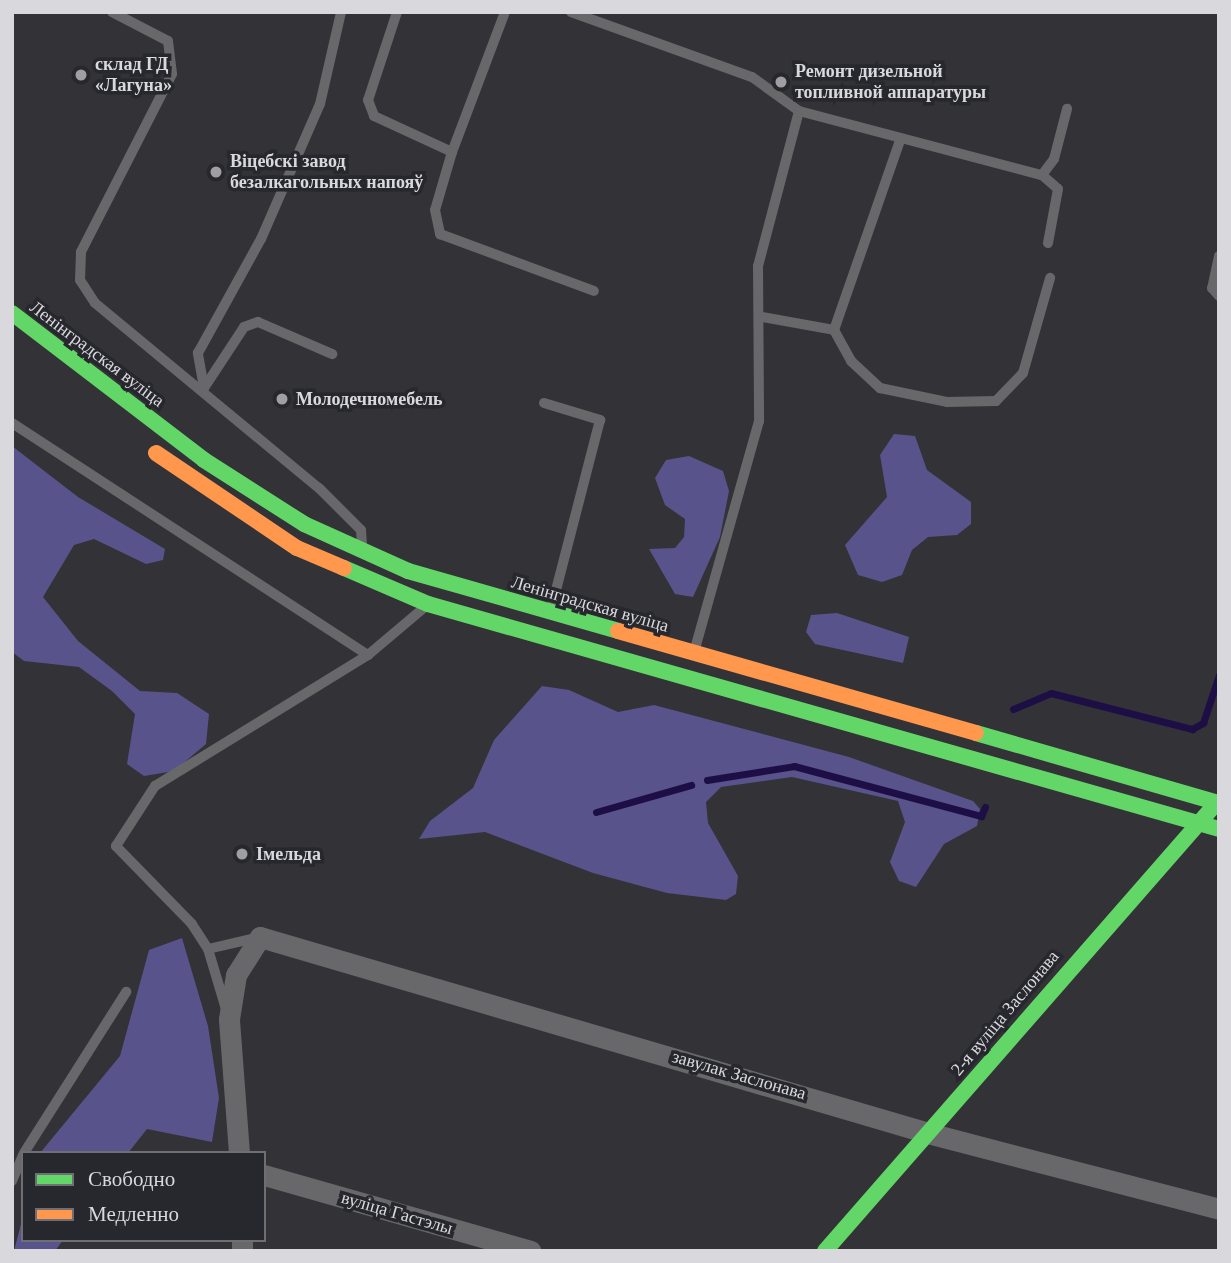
<!DOCTYPE html>
<meta charset="utf-8">
<style>
body{margin:0}
#map{position:relative;width:1231px;height:1263px;overflow:hidden;background:#323237;font-family:"Times New Roman",serif}
div>[style]{position:absolute}
.forest>*{inset:0;background:#58538b}
.stream>*{height:7px;margin:-3.5px;padding:0 3.5px;transform-origin:3.5px;border-radius:3.5px;background:#1d0f45}
.lane>*{height:10px;margin:-5px;padding:0 5px;transform-origin:5px;border-radius:5px;background:#68686b}
.street>*{height:21px;margin:-10.5px;padding:0 10.5px;transform-origin:10.5px;border-radius:10.5px;background:#68686b}
.fast>*{height:16px;margin:-8px;padding:0 8px;transform-origin:8px;border-radius:8px;background:#63d668}
.slow>*{height:16px;margin:-8px;padding:0 8px;transform-origin:8px;border-radius:8px;background:#ff974d}
.dots>*{width:19px;height:19px;translate:-50% -50%;box-sizing:border-box;border:4px solid #27272e;border-radius:50%}
span{translate:-50% -50%;white-space:nowrap;text-align:center;line-height:1.15;-webkit-text-stroke:7px #27272e;paint-order:stroke}
.poi-label{font-size:18px;color:#d9d9dd;font-weight:700}
.left{translate:0 -50%;text-align:left}
.street-label{font-size:18px;color:#d9d9dd}
.frame{position:absolute;inset:0;border:14px solid #d9d9dd;pointer-events:none}
.legend{position:absolute;left:21px;top:1151px;width:245px;height:91px;box-sizing:border-box;background:#27272e;border:2px solid #6e6e74;margin:0;padding:9px 12px;list-style:none;font-size:21px;color:#d9d9dd}
.legend li{display:flex;align-items:center;gap:14px;height:35px}
.legend b{width:35px;border:2px solid #6e6e74}
</style>
<div id="map">
<div class="forest">
<i style="clip-path:polygon(894px 434px,915px 436px,927px 470px,971px 502px,971px 524px,957px 535px,928px 537px,912px 550px,902px 575px,882px 582px,858px 575px,845px 545px,887px 497px,880px 455px)"></i>
<i style="clip-path:polygon(12px 446px,78px 497px,165px 549px,163px 560px,146px 564px,94px 539px,74px 545px,43px 597px,78px 641px,140px 691px,177px 693px,209px 714px,206px 744px,174px 771px,144px 776px,127px 764px,135px 714px,112px 691px,79px 667px,24px 661px,12px 652px)"></i>
<i style="clip-path:polygon(689px 456px,723px 471px,729px 491px,720px 537px,693px 597px,675px 594px,649px 549px,675px 548px,684px 537px,685px 519px,665px 505px,655px 478px,666px 460px)"></i>
<i style="clip-path:polygon(837px 613px,909px 637px,903px 663px,815px 644px,806px 632px,811px 615px)"></i>
<i style="clip-path:polygon(542px 686px,569px 690px,618px 712px,654px 705px,849px 757px,973px 801px,980px 809px,977px 826px,944px 844px,916px 887px,899px 881px,890px 862px,905px 822px,898px 801px,792px 777px,721px 787px,706px 802px,708px 823px,738px 876px,736px 894px,726px 900px,667px 893px,593px 873px,485px 832px,419px 839px,430px 821px,473px 788px,494px 740px)"></i>
<i style="clip-path:polygon(182px 938px,208px 1026px,219px 1098px,212px 1142px,147px 1129px,128px 1153px,40px 1153px,120px 1056px,149px 950px)"></i>
<i style="clip-path:polygon(23px 1216px,23px 1240px,63px 1240px,55px 1251px,14px 1251px)"></i>
</div>
<div class="stream">
<i style="left:1013px;top:709px;width:41px;rotate:-22.8deg"></i>
<i style="left:1051px;top:693px;width:146px;rotate:14.3deg"></i>
<i style="left:1192px;top:729px;width:13px;rotate:-29deg"></i>
<i style="left:1203px;top:723px;width:51px;rotate:-71.6deg"></i>
<i style="left:707px;top:780px;width:88px;rotate:-9.1deg"></i>
<i style="left:794px;top:766px;width:194px;rotate:15deg"></i>
<i style="left:981px;top:816px;width:10px;rotate:-66deg"></i>
<i style="left:596px;top:812px;width:99px;rotate:-15.9deg"></i>
</div>
<div class="lane">
<i style="left:112px;top:12px;width:63px;rotate:27.4deg"></i>
<i style="left:168px;top:41px;width:33px;rotate:83deg"></i>
<i style="left:172px;top:74px;width:200px;rotate:117.1deg"></i>
<i style="left:81px;top:252px;width:28px;rotate:92deg"></i>
<i style="left:80px;top:280px;width:27px;rotate:57deg"></i>
<i style="left:95px;top:303px;width:291px;rotate:39.6deg"></i>
<i style="left:319px;top:488px;width:59px;rotate:45deg"></i>
<i style="left:361px;top:530px;width:16px;rotate:86deg"></i>
<i style="left:397px;top:12px;width:93px;rotate:108.2deg"></i>
<i style="left:368px;top:100px;width:17px;rotate:69deg"></i>
<i style="left:374px;top:116px;width:86px;rotate:24.8deg"></i>
<i style="left:505px;top:12px;width:150px;rotate:110.7deg"></i>
<i style="left:452px;top:152px;width:60px;rotate:106.3deg"></i>
<i style="left:435px;top:210px;width:25px;rotate:78deg"></i>
<i style="left:440px;top:234px;width:164px;rotate:20.3deg"></i>
<i style="left:571px;top:12px;width:192px;rotate:19.8deg"></i>
<i style="left:752px;top:77px;width:58px;rotate:35.9deg"></i>
<i style="left:799px;top:111px;width:160px;rotate:104.8deg"></i>
<i style="left:758px;top:266px;width:155px;rotate:89.6deg"></i>
<i style="left:759px;top:421px;width:237px;rotate:105.7deg"></i>
<i style="left:799px;top:111px;width:251px;rotate:14.8deg"></i>
<i style="left:1042px;top:175px;width:21px;rotate:41deg"></i>
<i style="left:1058px;top:189px;width:55px;rotate:100.5deg"></i>
<i style="left:1042px;top:175px;width:20px;rotate:-53deg"></i>
<i style="left:1054px;top:159px;width:52px;rotate:-75.4deg"></i>
<i style="left:1219px;top:256px;width:33px;rotate:102deg"></i>
<i style="left:1212px;top:288px;width:11px;rotate:49deg"></i>
<i style="left:762px;top:317px;width:73px;rotate:10.2deg"></i>
<i style="left:834px;top:330px;width:35px;rotate:61deg"></i>
<i style="left:851px;top:361px;width:40px;rotate:43deg"></i>
<i style="left:880px;top:388px;width:68px;rotate:11.8deg"></i>
<i style="left:947px;top:402px;width:49px;rotate:-1.2deg"></i>
<i style="left:996px;top:401px;width:39px;rotate:-46deg"></i>
<i style="left:1023px;top:373px;width:99px;rotate:-74.1deg"></i>
<i style="left:834px;top:330px;width:201px;rotate:-70.8deg"></i>
<i style="left:204px;top:388px;width:36px;rotate:-100deg"></i>
<i style="left:198px;top:353px;width:130px;rotate:-61.1deg"></i>
<i style="left:261px;top:239px;width:147px;rotate:-66.4deg"></i>
<i style="left:320px;top:104px;width:94px;rotate:-77.1deg"></i>
<i style="left:204px;top:388px;width:73px;rotate:-56.7deg"></i>
<i style="left:244px;top:327px;width:15px;rotate:-20deg"></i>
<i style="left:258px;top:322px;width:81px;rotate:23.4deg"></i>
<i style="left:544px;top:403px;width:59px;rotate:16.9deg"></i>
<i style="left:600px;top:420px;width:195px;rotate:104.5deg"></i>
<i style="left:12px;top:423px;width:425px;rotate:33.1deg"></i>
<i style="left:208px;top:949px;width:53px;rotate:-13deg"></i>
<i style="left:226px;top:1009px;width:63px;rotate:-106.7deg"></i>
<i style="left:208px;top:949px;width:30px;rotate:-123deg"></i>
<i style="left:192px;top:924px;width:109px;rotate:-134.3deg"></i>
<i style="left:116px;top:846px;width:72px;rotate:-57deg"></i>
<i style="left:155px;top:786px;width:250px;rotate:-31.6deg"></i>
<i style="left:368px;top:655px;width:76px;rotate:-40.2deg"></i>
<i style="left:24px;top:1153px;width:191px;rotate:-57.6deg"></i>
<i style="left:12px;top:1181px;width:28px;rotate:-67deg"></i>
</div>
<div class="street">
<i style="left:239px;top:1153px;width:134px;rotate:-94.3deg"></i>
<i style="left:229px;top:1019px;width:45px;rotate:-81deg"></i>
<i style="left:236px;top:975px;width:45px;rotate:-57.7deg"></i>
<i style="left:260px;top:937px;width:696px;rotate:16.35deg"></i>
<i style="left:928px;top:1133px;width:301px;rotate:14.6deg"></i>
<i style="left:264px;top:1175px;width:277px;rotate:15.9deg"></i>
<i style="left:242px;top:1240px;width:11px;rotate:90deg"></i>
</div>
<div class="fast">
<i style="left:12px;top:313px;width:242px;rotate:37.4deg"></i>
<i style="left:204px;top:460px;width:119px;rotate:32.6deg"></i>
<i style="left:304px;top:524px;width:114px;rotate:24.3deg"></i>
<i style="left:408px;top:571px;width:218px;rotate:15.9deg"></i>
<i style="left:344px;top:568px;width:91px;rotate:23.2deg"></i>
<i style="left:428px;top:604px;width:822px;rotate:15.88deg"></i>
<i style="left:976px;top:733px;width:253px;rotate:16.1deg"></i>
<i style="left:825px;top:1251px;width:588px;rotate:-48.86deg"></i>
</div>
<div class="slow">
<i style="left:156px;top:453px;width:170px;rotate:34deg"></i>
<i style="left:297px;top:548px;width:51px;rotate:23.1deg"></i>
<i style="left:618px;top:631px;width:372px;rotate:15.9deg"></i>
</div>
<div class="dots">
<i style="left:81px;top:75px;background:#9f9fa3"></i>
<i style="left:781px;top:82px;background:#9f9fa3"></i>
<i style="left:216px;top:172px;background:#9f9fa3"></i>
<i style="left:282px;top:399px;background:#9f9fa3"></i>
<i style="left:242px;top:854px;background:#9f9fa3"></i>
</div>
<div class="poi-label">
<span class="left" style="left:95px;top:75px">склад ГД<br>«Лагуна»</span>
<span class="left" style="left:795px;top:82px">Ремонт дизельной<br>топливной аппаратуры</span>
<span class="left" style="left:230px;top:172px">Віцебскі завод<br>безалкагольных напояў</span>
<span class="left" style="left:296px;top:399px">Молодечномебель</span>
<span class="left" style="left:256px;top:854px">Імельда</span>
</div>
<div class="street-label">
<span style="left:97px;top:354px;rotate:37deg">Ленінградская вуліца</span>
<span style="left:590px;top:604px;rotate:16deg">Ленінградская вуліца</span>
<span style="left:1005px;top:1013px;rotate:-50deg">2-я вуліца Заслонава</span>
<span style="left:739px;top:1075px;rotate:16deg">завулак Заслонава</span>
<span style="left:397px;top:1213px;rotate:16deg">вуліца Гастэлы</span>
</div>
<div class="frame"></div>
<ul class="legend">
<li><b style="height:9px;background:#63d668"></b>Свободно</li>
<li><b style="height:9px;background:#ff974d"></b>Медленно</li>
</ul>
</div>
